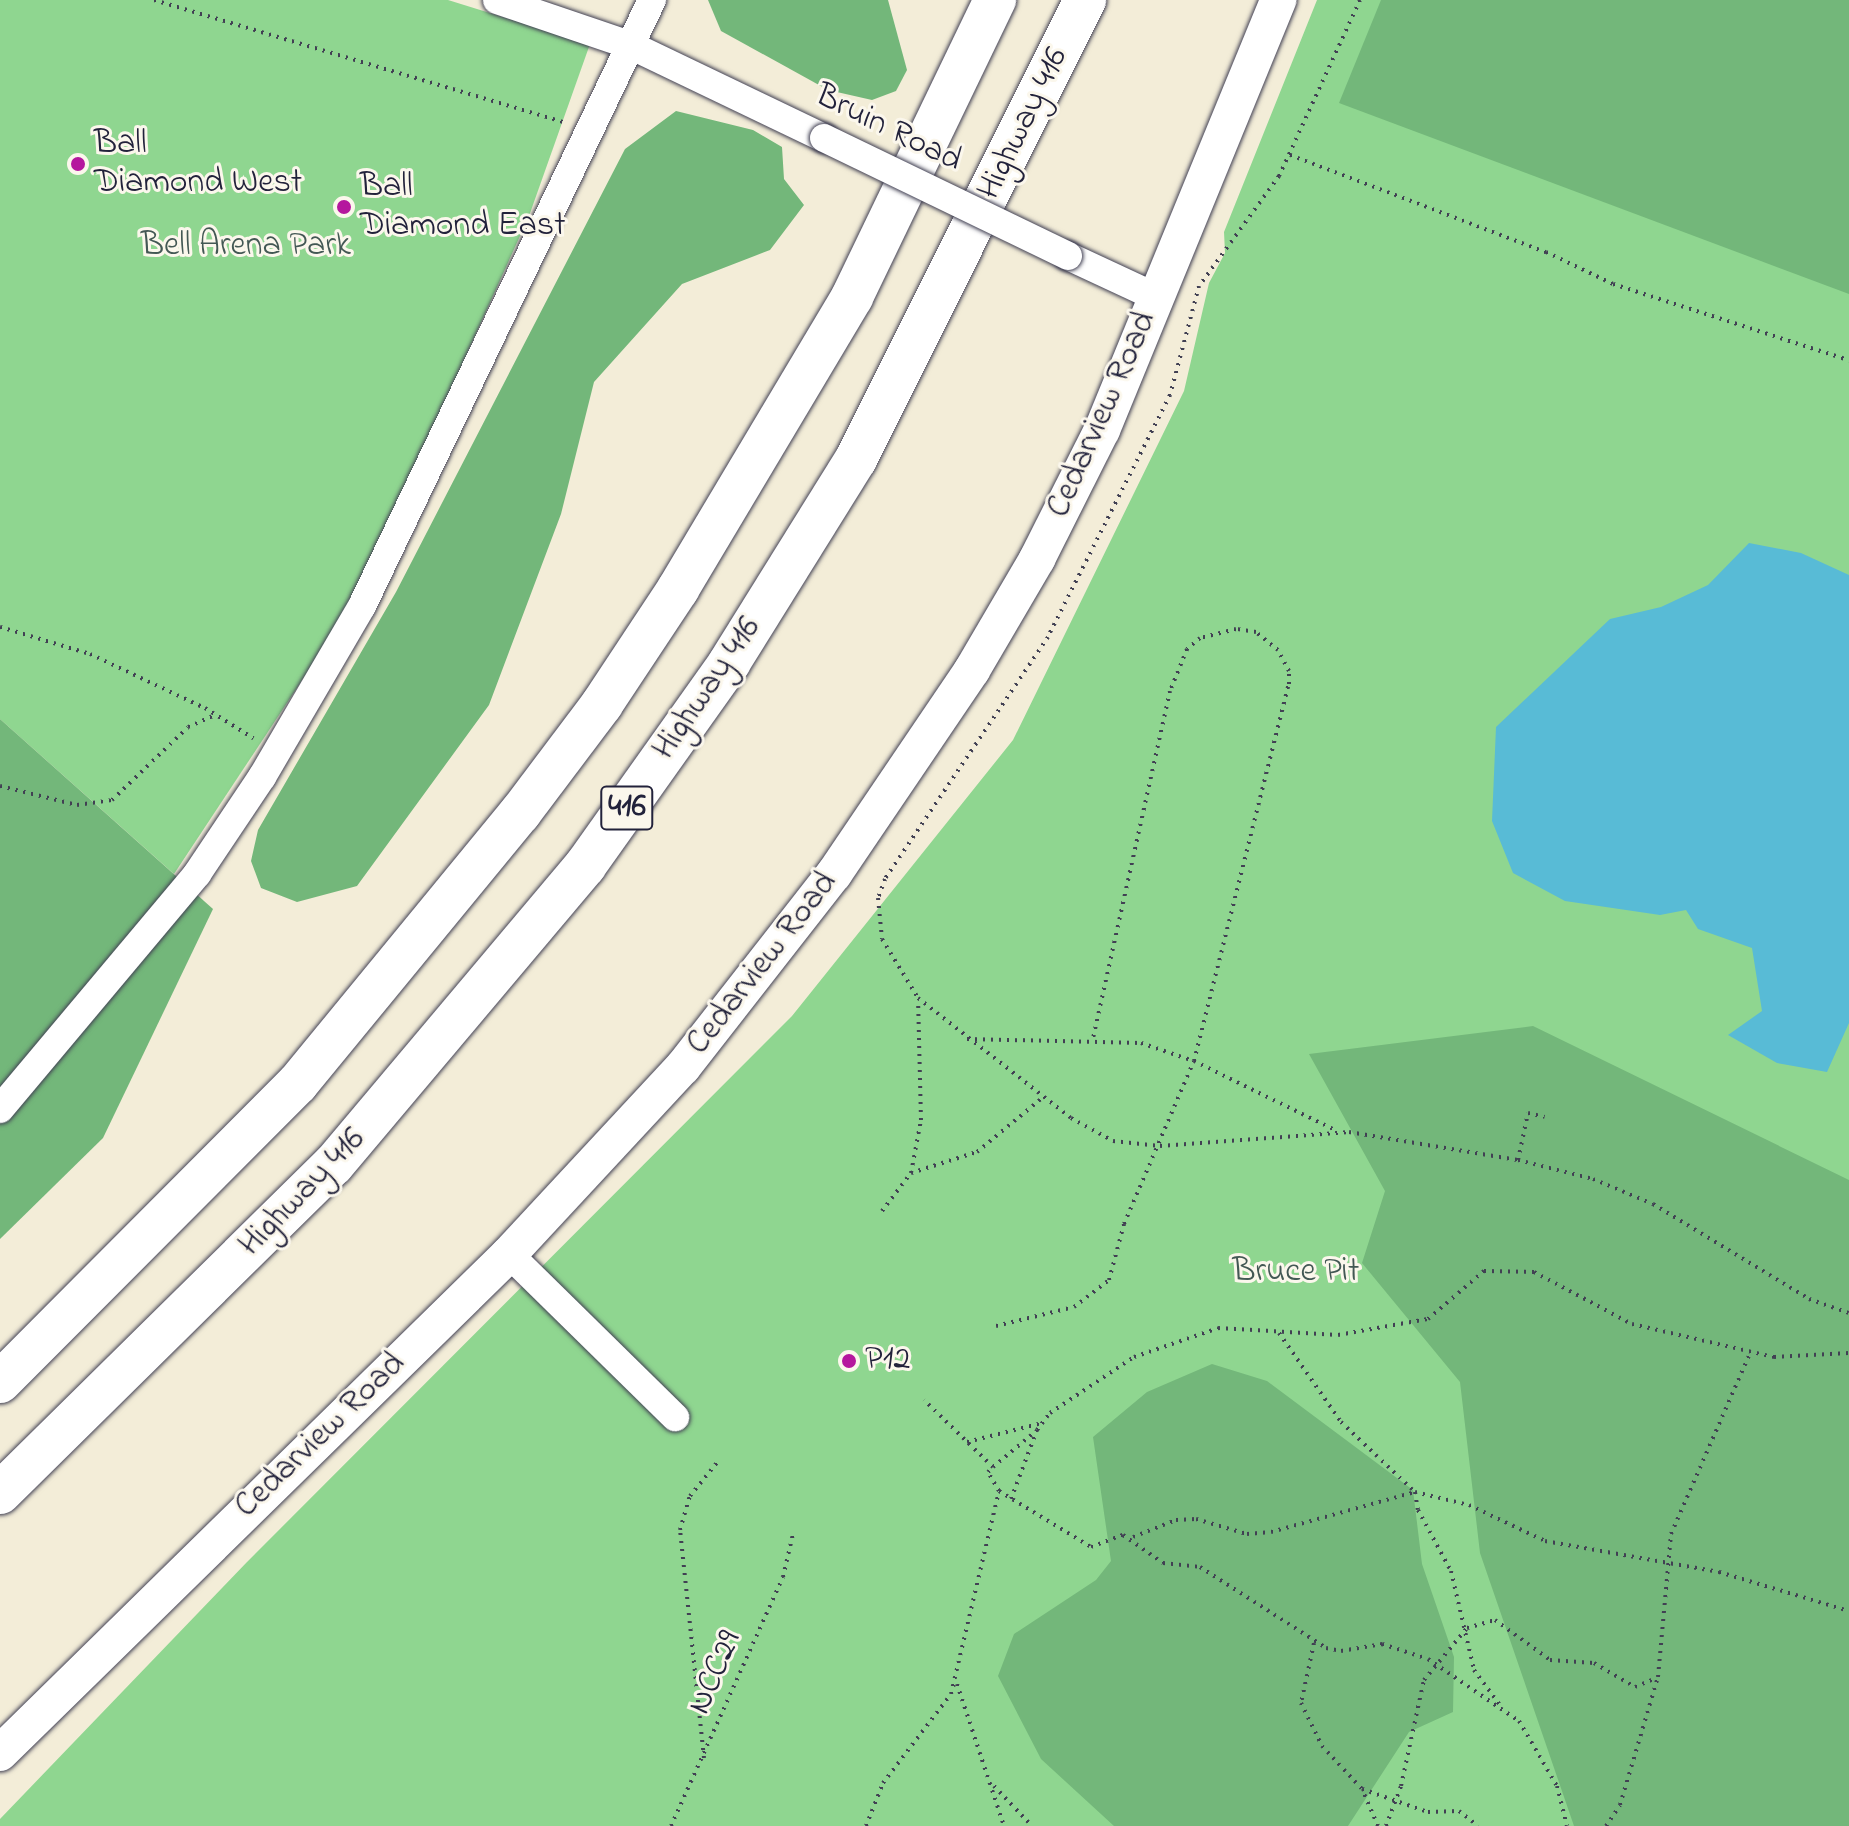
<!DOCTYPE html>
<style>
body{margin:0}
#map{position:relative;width:1849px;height:1826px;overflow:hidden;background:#f3edd8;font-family:"Indie Flower",sans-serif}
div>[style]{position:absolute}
.green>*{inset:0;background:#8fd690}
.forest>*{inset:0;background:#73b77a}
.water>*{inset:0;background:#58bbd6}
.path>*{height:4px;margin-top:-2px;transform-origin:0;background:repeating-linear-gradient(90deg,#414053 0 2px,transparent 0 8px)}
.roads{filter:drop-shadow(0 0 2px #414053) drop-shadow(0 0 2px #414053)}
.minor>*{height:28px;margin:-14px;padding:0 14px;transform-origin:14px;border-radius:14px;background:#fff}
.major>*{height:36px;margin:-18px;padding:0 18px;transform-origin:18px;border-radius:18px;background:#fff}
.highway>*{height:42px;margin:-21px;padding:0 21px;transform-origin:21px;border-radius:21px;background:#fff}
.bridges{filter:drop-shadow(0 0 2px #414053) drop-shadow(0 0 2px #414053)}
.minor-bridge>*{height:28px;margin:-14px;padding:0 14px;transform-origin:14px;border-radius:14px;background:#fff}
.dots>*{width:22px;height:22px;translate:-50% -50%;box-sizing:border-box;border:4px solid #fbf7ec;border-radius:50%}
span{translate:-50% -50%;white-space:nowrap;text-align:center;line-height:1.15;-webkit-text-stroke:6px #fbf7ec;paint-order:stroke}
.shield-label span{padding:2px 6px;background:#fbf7ec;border:2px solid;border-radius:6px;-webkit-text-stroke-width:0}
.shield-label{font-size:32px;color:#22223b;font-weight:700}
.street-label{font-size:34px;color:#22223b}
.poi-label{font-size:34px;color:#22223b}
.left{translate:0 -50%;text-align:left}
.park-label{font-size:34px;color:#435854}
</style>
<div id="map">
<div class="green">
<i style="clip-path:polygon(0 0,448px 0,590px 44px,529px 216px,377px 553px,320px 653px,174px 874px,0 719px)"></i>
<i style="clip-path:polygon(1317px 0,1849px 0,1849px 1826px,0 1826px,0 1819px,247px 1562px,792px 1016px,1013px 740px,1184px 391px,1209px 283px,1225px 253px,1224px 232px)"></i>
</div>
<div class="forest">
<i style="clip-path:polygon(708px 0,888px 0,907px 70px,896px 91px,872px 100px,828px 90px,721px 31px)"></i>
<i style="clip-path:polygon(1381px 0,1849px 0,1849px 294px,1339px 103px)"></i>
<i style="clip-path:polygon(676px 111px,753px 130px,782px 147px,784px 179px,804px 205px,770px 250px,682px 284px,594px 382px,561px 514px,489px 705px,357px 886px,297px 902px,261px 888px,251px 861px,258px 830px,396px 592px,625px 149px)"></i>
<i style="clip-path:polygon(0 719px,213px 909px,103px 1138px,0 1239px)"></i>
<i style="clip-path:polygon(1533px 1026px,1849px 1180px,1849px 1826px,1574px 1826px,1480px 1553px,1460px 1382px,1362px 1263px,1385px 1191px,1309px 1054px)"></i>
<i style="clip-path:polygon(1212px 1364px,1267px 1381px,1413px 1490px,1422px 1564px,1454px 1657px,1453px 1712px,1409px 1732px,1348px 1826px,1114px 1826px,1041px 1759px,998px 1676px,1014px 1634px,1096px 1580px,1111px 1561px,1093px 1437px,1147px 1392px)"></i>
</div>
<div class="water">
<i style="clip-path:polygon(1749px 543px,1801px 553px,1849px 575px,1849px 1023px,1827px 1072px,1777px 1063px,1728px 1035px,1762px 1011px,1752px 948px,1698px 929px,1686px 910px,1660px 915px,1565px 901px,1513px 873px,1492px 821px,1496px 727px,1610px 619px,1661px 607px,1708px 585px)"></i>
</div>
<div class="path">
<i style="left:154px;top:0;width:430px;rotate:16.6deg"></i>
<i style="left:1360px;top:0;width:194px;rotate:114.7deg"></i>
<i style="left:1279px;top:176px;width:136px;rotate:126deg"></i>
<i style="left:1199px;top:286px;width:113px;rotate:104.9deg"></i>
<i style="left:1170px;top:395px;width:271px;rotate:116.8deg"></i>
<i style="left:1048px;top:637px;width:292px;rotate:124deg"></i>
<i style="left:885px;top:879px;width:20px;rotate:110deg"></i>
<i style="left:878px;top:898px;width:41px;rotate:84.4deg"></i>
<i style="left:882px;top:939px;width:69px;rotate:58.6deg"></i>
<i style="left:918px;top:998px;width:194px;rotate:38.1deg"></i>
<i style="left:1071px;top:1118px;width:48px;rotate:28.7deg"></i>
<i style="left:1113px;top:1141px;width:47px;rotate:6.1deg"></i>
<i style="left:1160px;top:1146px;width:190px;rotate:-4.2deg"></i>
<i style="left:1349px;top:1132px;width:171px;rotate:9.4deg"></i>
<i style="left:1518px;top:1160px;width:77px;rotate:14.2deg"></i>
<i style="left:1593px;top:1179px;width:65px;rotate:22.6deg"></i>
<i style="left:1653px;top:1204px;width:183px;rotate:31.3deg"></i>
<i style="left:1809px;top:1299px;width:42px;rotate:19.3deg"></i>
<i style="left:1290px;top:155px;width:274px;rotate:20.8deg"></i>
<i style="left:1546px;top:252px;width:74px;rotate:25.5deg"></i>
<i style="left:1613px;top:284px;width:248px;rotate:17.9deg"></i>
<i style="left:0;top:627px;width:94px;rotate:16.7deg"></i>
<i style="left:90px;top:654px;width:127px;rotate:25.2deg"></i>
<i style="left:205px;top:708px;width:57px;rotate:32deg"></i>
<i style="left:0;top:786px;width:79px;rotate:13.9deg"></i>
<i style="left:77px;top:805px;width:35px;rotate:-8deg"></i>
<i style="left:112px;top:800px;width:105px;rotate:-43.8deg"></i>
<i style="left:188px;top:727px;width:30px;rotate:-24deg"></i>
<i style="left:967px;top:1039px;width:174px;rotate:1.3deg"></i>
<i style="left:1141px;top:1043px;width:56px;rotate:18.8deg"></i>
<i style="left:1194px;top:1061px;width:157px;rotate:26.1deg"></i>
<i style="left:1518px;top:1160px;width:48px;rotate:-78deg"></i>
<i style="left:1528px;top:1113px;width:17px;rotate:13deg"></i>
<i style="left:911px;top:1173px;width:69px;rotate:-17.7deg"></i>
<i style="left:977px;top:1152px;width:85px;rotate:-39.7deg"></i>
<i style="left:882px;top:1211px;width:48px;rotate:-52.7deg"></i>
<i style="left:911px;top:1173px;width:54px;rotate:-79.3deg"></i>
<i style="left:921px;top:1120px;width:119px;rotate:-91.4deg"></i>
<i style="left:996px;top:1326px;width:80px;rotate:-13.7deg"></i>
<i style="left:1074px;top:1307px;width:44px;rotate:-37.6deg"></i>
<i style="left:1109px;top:1280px;width:58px;rotate:-75deg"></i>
<i style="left:1124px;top:1224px;width:177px;rotate:-66.8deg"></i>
<i style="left:1194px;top:1061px;width:389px;rotate:-75.9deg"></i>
<i style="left:1289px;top:684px;width:13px;rotate:-90deg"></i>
<i style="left:1289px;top:671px;width:24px;rotate:-118deg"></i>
<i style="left:1278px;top:650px;width:28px;rotate:-141deg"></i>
<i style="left:1256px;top:632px;width:20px;rotate:-171deg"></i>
<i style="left:1236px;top:629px;width:37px;rotate:166deg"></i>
<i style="left:1200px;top:638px;width:17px;rotate:140deg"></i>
<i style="left:1187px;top:649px;width:45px;rotate:112deg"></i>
<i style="left:1170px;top:691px;width:356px;rotate:102.5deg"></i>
<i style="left:1279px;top:1333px;width:108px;rotate:55.1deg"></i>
<i style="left:1341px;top:1422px;width:102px;rotate:43.4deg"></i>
<i style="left:1415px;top:1492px;width:56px;rotate:13.5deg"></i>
<i style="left:1469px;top:1505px;width:84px;rotate:25.3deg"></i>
<i style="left:1545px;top:1541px;width:177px;rotate:10.1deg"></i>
<i style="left:1719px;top:1572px;width:136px;rotate:16.7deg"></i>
<i style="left:967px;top:1442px;width:77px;rotate:-14.2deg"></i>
<i style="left:993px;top:1467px;width:56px;rotate:-39.9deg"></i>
<i style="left:999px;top:1491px;width:108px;rotate:31.3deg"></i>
<i style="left:1091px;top:1547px;width:34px;rotate:-21deg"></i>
<i style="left:1123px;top:1535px;width:49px;rotate:35deg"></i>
<i style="left:1163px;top:1563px;width:37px;rotate:6deg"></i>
<i style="left:1200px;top:1567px;width:150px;rotate:32.7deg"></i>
<i style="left:1326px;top:1648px;width:15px;rotate:11deg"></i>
<i style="left:1341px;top:1651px;width:42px;rotate:-9.7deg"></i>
<i style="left:1382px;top:1644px;width:48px;rotate:18.1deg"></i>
<i style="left:1428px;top:1659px;width:110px;rotate:34.3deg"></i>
<i style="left:1519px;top:1721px;width:75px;rotate:59.7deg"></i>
<i style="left:1557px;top:1786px;width:41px;rotate:76deg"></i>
<i style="left:1011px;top:1499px;width:74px;rotate:-69.4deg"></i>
<i style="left:1037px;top:1430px;width:21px;rotate:-53deg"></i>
<i style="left:1050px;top:1413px;width:101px;rotate:-33.7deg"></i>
<i style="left:1134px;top:1357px;width:89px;rotate:-19deg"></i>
<i style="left:1218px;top:1328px;width:120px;rotate:3.3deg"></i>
<i style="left:1338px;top:1335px;width:91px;rotate:-10.1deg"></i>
<i style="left:1428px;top:1319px;width:74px;rotate:-40.6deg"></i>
<i style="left:1484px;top:1271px;width:50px;rotate:1.1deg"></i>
<i style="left:1534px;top:1272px;width:111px;rotate:28deg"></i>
<i style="left:1632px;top:1324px;width:146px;rotate:13.1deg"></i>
<i style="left:1774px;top:1357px;width:75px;rotate:-3.1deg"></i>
<i style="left:1133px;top:1537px;width:46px;rotate:-21.6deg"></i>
<i style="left:1176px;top:1520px;width:20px;rotate:-3deg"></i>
<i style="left:1196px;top:1519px;width:53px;rotate:16.4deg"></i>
<i style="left:1247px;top:1534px;width:24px;rotate:-5deg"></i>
<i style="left:1271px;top:1532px;width:149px;rotate:-15.5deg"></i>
<i style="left:1415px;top:1492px;width:18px;rotate:81deg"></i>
<i style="left:1418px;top:1510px;width:69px;rotate:61.6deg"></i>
<i style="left:1451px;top:1571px;width:102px;rotate:76.9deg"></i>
<i style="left:1474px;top:1670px;width:44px;rotate:53.4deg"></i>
<i style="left:1314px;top:1643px;width:61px;rotate:102.2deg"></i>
<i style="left:1301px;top:1703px;width:48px;rotate:64deg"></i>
<i style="left:1322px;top:1746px;width:59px;rotate:47.1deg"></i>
<i style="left:957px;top:1684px;width:150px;rotate:71.7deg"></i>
<i style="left:704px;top:1758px;width:229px;rotate:-96deg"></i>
<i style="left:680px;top:1530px;width:35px;rotate:-74deg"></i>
<i style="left:690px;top:1496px;width:46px;rotate:-51.1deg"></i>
<i style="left:994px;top:1786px;width:55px;rotate:46.5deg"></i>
<i style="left:671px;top:1826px;width:273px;rotate:-65.8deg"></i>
<i style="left:783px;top:1577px;width:44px;rotate:-76.9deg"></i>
<i style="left:866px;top:1826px;width:46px;rotate:-68.4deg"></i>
<i style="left:883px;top:1783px;width:112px;rotate:-52.6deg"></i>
<i style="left:951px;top:1694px;width:209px;rotate:-76.7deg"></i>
<i style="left:999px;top:1491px;width:22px;rotate:-120deg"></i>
<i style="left:988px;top:1472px;width:7px;rotate:-45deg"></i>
<i style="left:993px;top:1467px;width:96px;rotate:-135.8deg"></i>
<i style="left:1378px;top:1826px;width:40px;rotate:-113.4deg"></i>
<i style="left:1362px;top:1789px;width:70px;rotate:19.2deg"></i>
<i style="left:1428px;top:1812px;width:31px;rotate:-2deg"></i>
<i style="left:1459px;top:1811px;width:24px;rotate:38deg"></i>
<i style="left:1386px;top:1826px;width:43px;rotate:-69.4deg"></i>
<i style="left:1401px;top:1786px;width:108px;rotate:-77.8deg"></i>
<i style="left:1424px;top:1680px;width:67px;rotate:-50.4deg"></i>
<i style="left:1467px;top:1628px;width:29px;rotate:-16deg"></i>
<i style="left:1495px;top:1620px;width:68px;rotate:36deg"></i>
<i style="left:1550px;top:1660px;width:44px;rotate:3.9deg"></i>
<i style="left:1594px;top:1663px;width:48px;rotate:30.3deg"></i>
<i style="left:1635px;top:1687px;width:23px;rotate:-23deg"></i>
<i style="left:1606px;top:1826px;width:25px;rotate:-56deg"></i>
<i style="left:1620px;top:1805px;width:134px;rotate:-73.5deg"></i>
<i style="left:1658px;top:1677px;width:144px;rotate:-84.8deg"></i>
<i style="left:1671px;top:1534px;width:200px;rotate:-66.4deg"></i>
</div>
<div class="roads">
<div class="minor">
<i style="left:497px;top:0;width:143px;rotate:18.8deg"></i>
<i style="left:632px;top:46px;width:213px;rotate:25.6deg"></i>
<i style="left:1068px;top:256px;width:97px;rotate:25deg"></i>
<i style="left:0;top:1109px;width:307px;rotate:-50deg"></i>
<i style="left:197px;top:874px;width:117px;rotate:-56.2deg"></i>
<i style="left:262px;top:777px;width:198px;rotate:-59.7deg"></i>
<i style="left:362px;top:606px;width:672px;rotate:-64.43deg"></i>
<i style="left:509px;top:1254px;width:233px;rotate:44.5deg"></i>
</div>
<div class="major">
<i style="left:0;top:1753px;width:713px;rotate:-44.43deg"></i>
<i style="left:509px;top:1254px;width:255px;rotate:-47.1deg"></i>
<i style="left:683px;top:1067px;width:245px;rotate:-52deg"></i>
<i style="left:834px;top:874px;width:246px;rotate:-55.9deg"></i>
<i style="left:972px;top:670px;width:129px;rotate:-59.6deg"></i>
<i style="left:1037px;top:559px;width:144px;rotate:-63.3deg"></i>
<i style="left:1102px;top:430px;width:465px;rotate:-67.7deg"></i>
</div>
<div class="highway">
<i style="left:0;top:1382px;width:422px;rotate:-45.1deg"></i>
<i style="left:298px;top:1083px;width:350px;rotate:-50.6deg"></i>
<i style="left:520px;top:813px;width:136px;rotate:-53deg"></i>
<i style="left:602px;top:704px;width:138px;rotate:-56.5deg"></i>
<i style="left:678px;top:589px;width:340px;rotate:-59.2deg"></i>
<i style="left:852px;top:297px;width:330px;rotate:-64.3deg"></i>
<i style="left:0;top:1493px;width:469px;rotate:-44.6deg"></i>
<i style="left:334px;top:1164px;width:390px;rotate:-49.9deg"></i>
<i style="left:585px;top:866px;width:249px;rotate:-54.6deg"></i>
<i style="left:729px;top:663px;width:240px;rotate:-58.1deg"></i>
<i style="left:856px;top:459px;width:513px;rotate:-63.48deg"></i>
</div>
</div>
<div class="bridges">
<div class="minor-bridge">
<i style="left:824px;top:138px;width:271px;rotate:25.8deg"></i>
</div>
</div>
<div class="dots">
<i style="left:78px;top:164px;background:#b5179e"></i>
<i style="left:344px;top:207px;background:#b5179e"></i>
<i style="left:849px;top:1361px;background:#b5179e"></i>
</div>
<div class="shield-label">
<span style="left:627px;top:808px">416</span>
</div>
<div class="street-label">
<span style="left:1024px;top:124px;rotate:-64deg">Highway 416</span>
<span style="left:888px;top:129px;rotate:26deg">Bruin Road</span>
<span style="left:1103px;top:415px;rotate:-66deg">Cedarview Road</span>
<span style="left:708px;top:689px;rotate:-56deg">Highway 416</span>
<span style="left:763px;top:964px;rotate:-52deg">Cedarview Road</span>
<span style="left:303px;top:1193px;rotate:-46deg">Highway 416</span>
<span style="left:321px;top:1436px;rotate:-44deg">Cedarview Road</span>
<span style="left:716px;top:1673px;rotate:-67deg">NCC29</span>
</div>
<div class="poi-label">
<span class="left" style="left:94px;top:164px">Ball<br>Diamond West</span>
<span class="left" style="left:360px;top:207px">Ball<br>Diamond East</span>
<span class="left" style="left:865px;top:1361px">P12</span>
</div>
<div class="park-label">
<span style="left:246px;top:247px">Bell Arena Park</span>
<span style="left:1296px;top:1273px">Bruce Pit</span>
</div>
</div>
